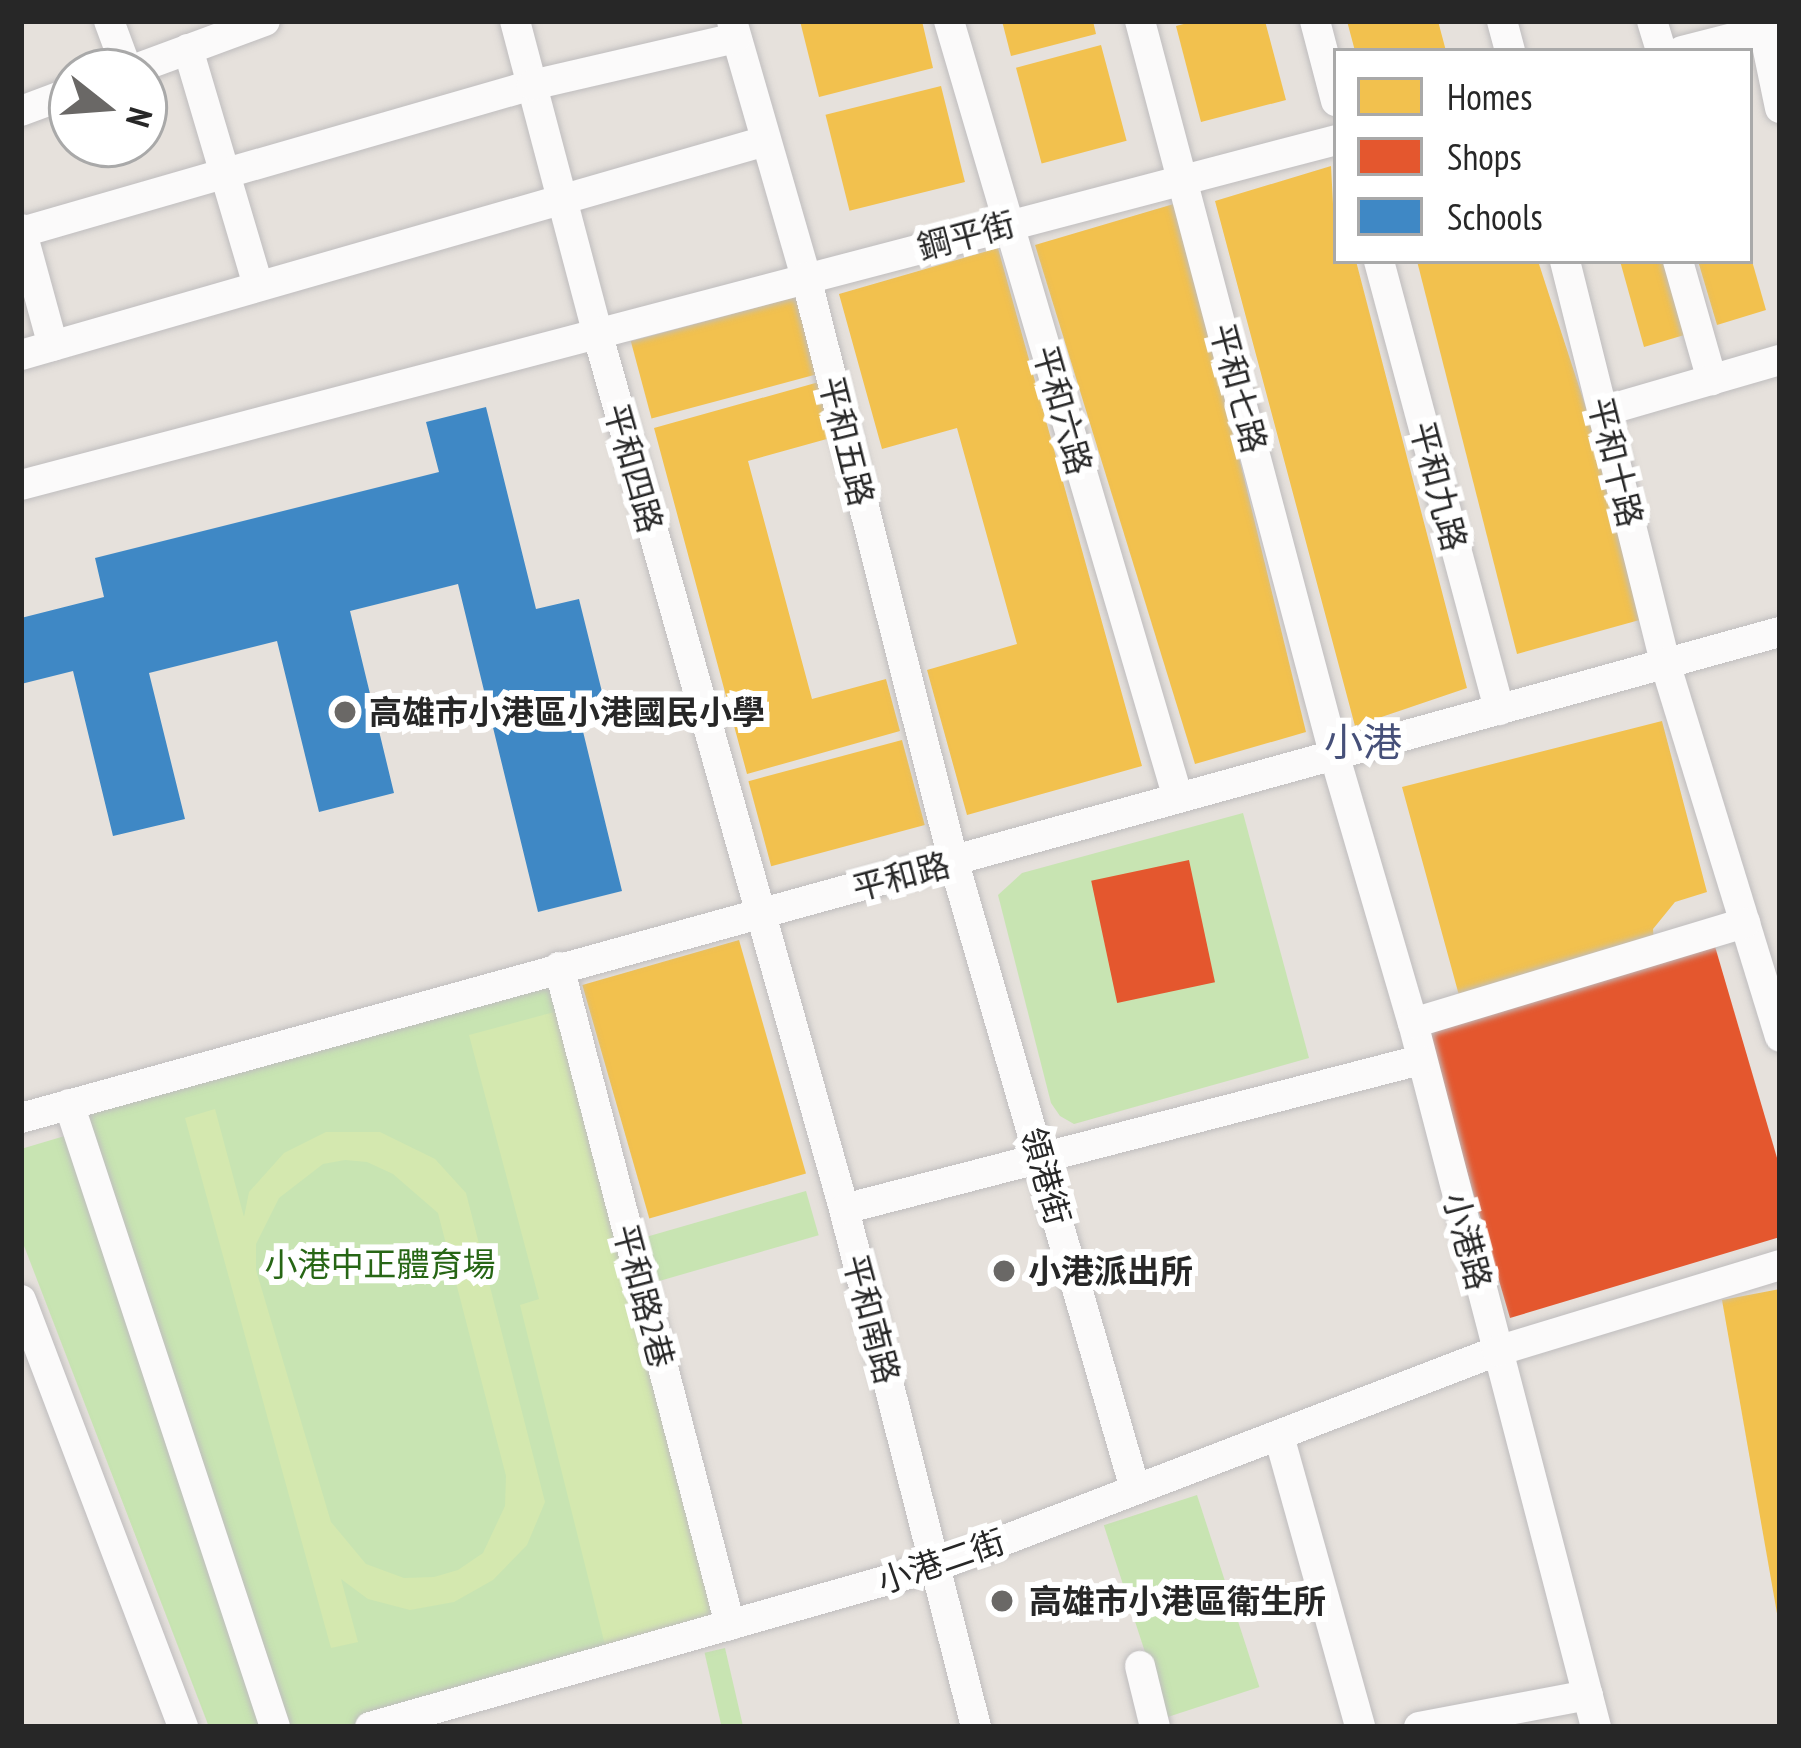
<!DOCTYPE html>
<meta charset="utf-8">
<style>
body{margin:0}
#map{position:relative;width:1801px;height:1748px;overflow:hidden;background:#e6e1dc;font-family:"PT Sans Narrow","Noto Sans TC",sans-serif}
div>[style]{position:absolute}
.green>*{inset:0;background:#c8e4b2;transform-origin:0 0}
.pitch>*{inset:0;background:#d4e8af}
.homes>*{inset:0;background:#f2c14e;transform-origin:0 0}
.shops>*{inset:0;background:#e4572e;transform-origin:0 0}
.schools>*{inset:0;background:#3f88c5}
.roads{filter:drop-shadow(0 0 3px #bfbdbe) drop-shadow(0 0 3px #bfbdbe)}
.minor>*{height:30px;margin:-15px;padding:0 15px;transform-origin:15px;border-radius:15px;background:#fbfafa}
.dots>*{width:33px;height:33px;translate:-50% -50%;box-sizing:border-box;border:6px solid #fff;border-radius:50%}
span{translate:-50% -50%;white-space:nowrap;text-align:center;line-height:1.15;-webkit-text-stroke:12px #fff;paint-order:stroke}
.street-label{font-size:33px;color:#272727}
.poi-label{font-size:33px;color:#272727;font-weight:700}
.left{translate:0 -50%;text-align:left}
.park-label{font-size:33px;color:#276615}
.quarter-label{font-size:39px;color:#465079}
.frame{position:absolute;inset:0;border:24px solid #272727;pointer-events:none}
.legend{position:absolute;left:1333px;top:48px;width:420px;height:216px;box-sizing:border-box;background:#fff;border:3px solid #a9a9a9;margin:0;padding:15px 21px;list-style:none;font-size:36px;color:#272727}
.legend li{display:flex;align-items:center;gap:24px;height:60px}
.legend b{width:60px;border:3px solid #a9a9a9}
.north{position:absolute;left:48px;top:48px;width:120px;height:120px;box-sizing:border-box;background:#fff;border:3px solid #a9a9a9;border-radius:50%;rotate:107deg;font-size:33px;font-weight:700;line-height:48px;text-align:center;color:#272727}
.north::after{content:'';display:block;margin:auto;width:42px;height:54px;background:#6a6866;clip-path:polygon(50% 0,100% 100%,50% 72%,0 100%)}
</style>
<div id="map">
<div class="green">
<i style="clip-path:polygon(1243px 813px,1309px 1058px,1074px 1124px,1060px 1116px,1051px 1103px,998px 895px,1022px 873px)"></i>
<i style="clip-path:polygon(548px 972px,626px 1274px,607px 1653px,353px 1727px,281px 1727px,80px 1104px)"></i>
<i style="clip-path:polygon(68px 1135px,264px 1727px,209px 1727px,21px 1238px,21px 1149px)"></i>
<i style="left:806px;top:1191px;width:46px;height:172px;rotate:74deg"></i>
<i style="left:1197px;top:1495px;width:202px;height:98px;rotate:72deg"></i>
<i style="left:725px;top:1648px;width:81px;height:21px;rotate:77deg"></i>
</div>
<div class="pitch">
<i style="clip-path:polygon(558px 1011px,720px 1622px,607px 1653px,520px 1305px,539px 1299px,469px 1035px)"></i>
<i style="clip-path:polygon(evenodd,215px 1109px,244px 1217px,249px 1192px,284px 1153px,326px 1132px,380px 1132px,435px 1159px,466px 1193px,545px 1502px,527px 1545px,493px 1580px,454px 1602px,410px 1610px,368px 1599px,341px 1579px,358px 1642px,331px 1648px,185px 1118px,215px 1109px,345px 1160px,367px 1162px,393px 1174px,438px 1213px,506px 1476px,505px 1506px,483px 1553px,458px 1570px,434px 1577px,404px 1578px,366px 1564px,331px 1522px,256px 1270px,256px 1244px,279px 1198px,323px 1164px,345px 1160px)"></i>
</div>
<div class="homes">
<i style="clip-path:polygon(800px 21px,922px 21px,933px 68px,819px 97px)"></i>
<i style="clip-path:polygon(1002px 21px,1093px 21px,1096px 34px,1011px 56px)"></i>
<i style="clip-path:polygon(1195px 21px,1265px 21px,1286px 100px,1201px 122px,1176px 26px)"></i>
<i style="clip-path:polygon(1347px 21px,1438px 21px,1446px 51px,1355px 51px)"></i>
<i style="left:1101px;top:45px;width:99px;height:88px;rotate:75deg"></i>
<i style="left:941px;top:86px;width:99px;height:119px;rotate:76deg"></i>
<i style="clip-path:polygon(1331px 166px,1336px 261px,1356px 261px,1467px 688px,1355px 726px,1215px 201px)"></i>
<i style="clip-path:polygon(1177px 203px,1306px 732px,1195px 764px,1035px 245px)"></i>
<i style="clip-path:polygon(998px 248px,1142px 766px,967px 815px,927px 670px,1017px 644px,957px 428px,882px 449px,839px 294px)"></i>
<i style="clip-path:polygon(1417px 261px,1538px 261px,1654px 616px,1517px 654px)"></i>
<i style="clip-path:polygon(1620px 261px,1671px 261px,1691px 333px,1644px 347px)"></i>
<i style="clip-path:polygon(1698px 261px,1752px 261px,1766px 310px,1717px 325px)"></i>
<i style="left:796px;top:297px;width:80px;height:171px;rotate:75deg"></i>
<i style="clip-path:polygon(819px 382px,834px 437px,748px 461px,812px 699px,886px 679px,900px 731px,747px 774px,654px 428px)"></i>
<i style="clip-path:polygon(1662px 721px,1707px 892px,1675px 902px,1653px 929px,1654px 941px,1460px 999px,1402px 787px)"></i>
<i style="left:902px;top:740px;width:88px;height:159px;rotate:75deg"></i>
<i style="left:739px;top:940px;width:243px;height:163px;rotate:74deg"></i>
<i style="clip-path:polygon(1780px 1289px,1780px 1619px,1778px 1619px,1722px 1300px)"></i>
</div>
<div class="shops">
<i style="left:1189px;top:860px;width:125px;height:100px;rotate:78deg"></i>
<i style="clip-path:polygon(1714px 943px,1780px 1168px,1780px 1237px,1510px 1318px,1425px 1029px)"></i>
</div>
<div class="schools">
<i style="clip-path:polygon(486px 407px,536px 609px,579px 599px,605px 704px,578px 711px,622px 891px,538px 912px,458px 584px,350px 611px,394px 793px,319px 812px,277px 641px,149px 673px,185px 819px,113px 836px,73px 671px,21px 684px,21px 618px,104px 597px,95px 558px,439px 472px,426px 422px)"></i>
</div>
<div class="roads">
<div class="minor">
<i style="left:109px;top:21px;width:54px;rotate:69.6deg"></i>
<i style="left:515px;top:21px;width:322px;rotate:75.2deg"></i>
<i style="left:597px;top:332px;width:911px;rotate:74.27deg"></i>
<i style="left:844px;top:1209px;width:535px;rotate:75.7deg"></i>
<i style="left:732px;top:21px;width:266px;rotate:73.9deg"></i>
<i style="left:806px;top:277px;width:604px;rotate:75.83deg"></i>
<i style="left:954px;top:863px;width:652px;rotate:73.87deg"></i>
<i style="left:949px;top:21px;width:810px;rotate:73.58deg"></i>
<i style="left:1140px;top:21px;width:761px;rotate:75.16deg"></i>
<i style="left:1335px;top:757px;width:277px;rotate:73.7deg"></i>
<i style="left:1413px;top:1023px;width:727px;rotate:75.43deg"></i>
<i style="left:1315px;top:21px;width:83px;rotate:75.3deg"></i>
<i style="left:1502px;top:21px;width:31px;rotate:75deg"></i>
<i style="left:1652px;top:21px;width:31px;rotate:73deg"></i>
<i style="left:1762px;top:21px;width:89px;rotate:78.3deg"></i>
<i style="left:188px;top:49px;width:246px;rotate:73.5deg"></i>
<i style="left:1682px;top:51px;width:101px;rotate:-14.3deg"></i>
<i style="left:127px;top:72px;width:147px;rotate:-20.3deg"></i>
<i style="left:21px;top:111px;width:54px;rotate:-20.4deg"></i>
<i style="left:21px;top:229px;width:121px;rotate:74.7deg"></i>
<i style="left:22px;top:232px;width:531px;rotate:-16.08deg"></i>
<i style="left:532px;top:85px;width:209px;rotate:-13deg"></i>
<i style="left:1379px;top:261px;width:465px;rotate:75deg"></i>
<i style="left:1565px;top:261px;width:414px;rotate:76deg"></i>
<i style="left:1665px;top:663px;width:391px;rotate:72.9deg"></i>
<i style="left:1678px;top:261px;width:124px;rotate:74.1deg"></i>
<i style="left:21px;top:355px;width:775px;rotate:-16.03deg"></i>
<i style="left:1604px;top:411px;width:183px;rotate:-16.2deg"></i>
<i style="left:21px;top:485px;width:1360px;rotate:-14.7deg"></i>
<i style="left:559px;top:967px;width:680px;rotate:75.43deg"></i>
<i style="left:1413px;top:1023px;width:347px;rotate:-16.8deg"></i>
<i style="left:69px;top:1104px;width:656px;rotate:71.7deg"></i>
<i style="left:21px;top:1118px;width:1825px;rotate:-15.45deg"></i>
<i style="left:844px;top:1209px;width:595px;rotate:-14.5deg"></i>
<i style="left:21px;top:1300px;width:457px;rotate:69.2deg"></i>
<i style="left:1279px;top:1436px;width:302px;rotate:74.4deg"></i>
<i style="left:1140px;top:1666px;width:63px;rotate:76.2deg"></i>
<i style="left:370px;top:1727px;width:589px;rotate:-15.85deg"></i>
<i style="left:937px;top:1566px;width:600px;rotate:-21deg"></i>
<i style="left:1497px;top:1351px;width:296px;rotate:-16.9deg"></i>
<i style="left:1419px;top:1727px;width:172px;rotate:-10.7deg"></i>
</div>
</div>
<div class="dots">
<i style="left:345px;top:712px;background:#6a6866"></i>
<i style="left:1004px;top:1271px;background:#6a6866"></i>
<i style="left:1002px;top:1601px;background:#6a6866"></i>
</div>
<div class="street-label">
<span style="left:966px;top:235px;rotate:-15deg">鋼平街</span>
<span style="left:1239px;top:388px;rotate:75deg">平和七路</span>
<span style="left:1063px;top:410px;rotate:74deg">平和六路</span>
<span style="left:847px;top:441px;rotate:76deg">平和五路</span>
<span style="left:1616px;top:462px;rotate:76deg">平和十路</span>
<span style="left:634px;top:468px;rotate:74deg">平和四路</span>
<span style="left:1439px;top:486px;rotate:75deg">平和九路</span>
<span style="left:901px;top:876px;rotate:-15deg">平和路</span>
<span style="left:1046px;top:1176px;rotate:74deg">領港街</span>
<span style="left:1468px;top:1241px;rotate:75deg">小港路</span>
<span style="left:644px;top:1296px;rotate:75deg">平和路2巷</span>
<span style="left:872px;top:1319px;rotate:75deg">平和南路</span>
<span style="left:941px;top:1561px;rotate:-19deg">小港二街</span>
</div>
<div class="poi-label">
<span class="left" style="left:369px;top:712px">高雄市小港區小港國民小學</span>
<span class="left" style="left:1028px;top:1271px">小港派出所</span>
<span class="left" style="left:1029px;top:1601px">高雄市小港區衛生所</span>
</div>
<div class="park-label">
<span style="left:380px;top:1264px">小港中正體育場</span>
</div>
<div class="quarter-label">
<span style="left:1363px;top:742px">小港</span>
</div>
<div class="frame"></div>
<ul class="legend">
<li><b style="height:33px;background:#f2c14e"></b>Homes</li>
<li><b style="height:33px;background:#e4572e"></b>Shops</li>
<li><b style="height:33px;background:#3f88c5"></b>Schools</li>
</ul>
<div class="north">N</div>
</div>
